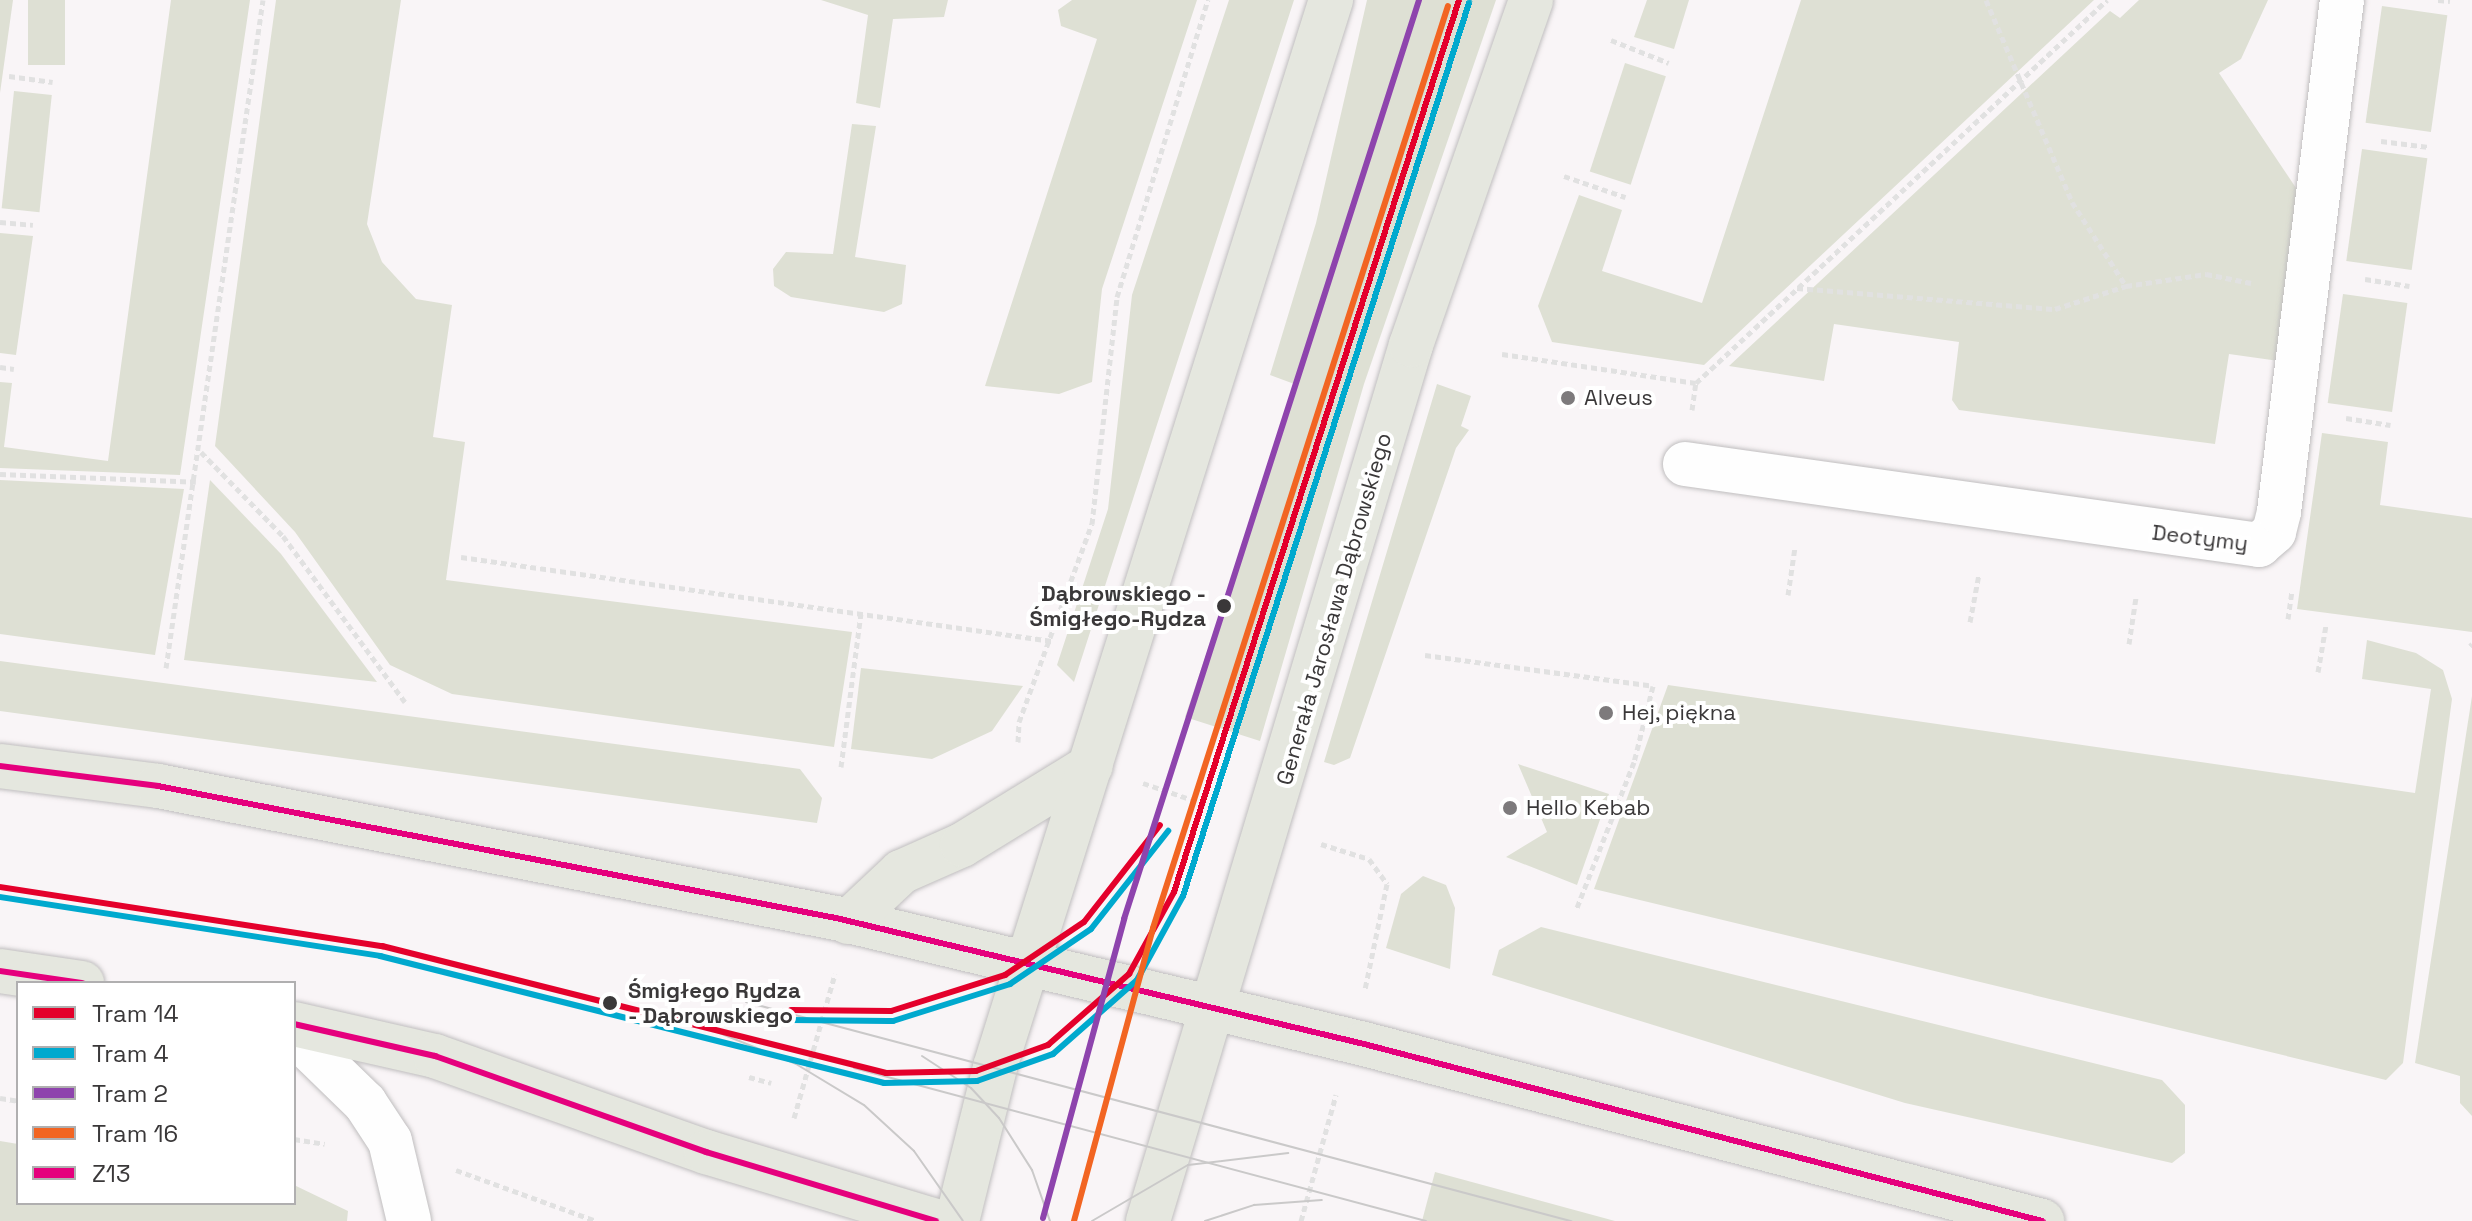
<!DOCTYPE html>
<meta charset="utf-8">
<style>
body{margin:0}
#map{position:relative;width:2472px;height:1221px;overflow:hidden;background:#f9f5f7;font-family:"Space Grotesk",sans-serif}
div>[style]{position:absolute}
.green>*{inset:0;background:#dee0d4;transform-origin:0 0}
.path>*{height:5px;margin-top:-2.5px;transform-origin:0;background:repeating-linear-gradient(90deg,#e1e1e1 0 6px,transparent 0 10px)}
.roads{filter:drop-shadow(0 0 2px #c0bebf) drop-shadow(0 0 2px #c0bebf)}
.minor>*{height:44px;margin:-22px;padding:0 22px;transform-origin:22px;border-radius:22px;background:#fefefe}
.major>*{height:44px;margin:-22px;padding:0 22px;transform-origin:22px;border-radius:22px;background:#e5e7df}
.tram>*{height:2px;margin:-1px;padding:0 1px;transform-origin:1px;border-radius:1px;background:#cac9c9}
.bus-1>*{height:6px;margin:-3px;padding:0 3px;transform-origin:3px;border-radius:3px;background:#e5007d}
.tram-1>*{height:6px;margin:-3px;padding:0 3px;transform-origin:3px;border-radius:3px;background:#e4002b}
.tram-2>*{height:6px;margin:-3px;padding:0 3px;transform-origin:3px;border-radius:3px;background:#00a9ce}
.tram-3>*{height:6px;margin:-3px;padding:0 3px;transform-origin:3px;border-radius:3px;background:#8e44ad}
.tram-4>*{height:6px;margin:-3px;padding:0 3px;transform-origin:3px;border-radius:3px;background:#f26522}
.dots>*{width:22px;height:22px;translate:-50% -50%;box-sizing:border-box;border:4px solid #fff;border-radius:50%}
span{translate:-50% -50%;white-space:nowrap;text-align:center;line-height:1.15;-webkit-text-stroke:8px #fff;paint-order:stroke}
.poi-label{font-size:22px;color:#3a3839}
.left{translate:0 -50%;text-align:left}
.street-label{font-size:22px;color:#3a3839}
.stop-label{font-size:22px;color:#3a3839;font-weight:700}
.right{translate:-100% -50%;text-align:right}
.legend{position:absolute;left:16px;top:981px;width:280px;height:224px;box-sizing:border-box;background:#fff;border:2px solid #b0afb0;margin:0;padding:10px 14px;list-style:none;font-size:24px;color:#3a3839}
.legend li{display:flex;align-items:center;gap:16px;height:40px}
.legend b{width:40px;border:2px solid #b0afb0}
</style>
<div id="map">
<div class="green">
<i style="clip-path:polygon(0 0,13px 0,0 93px)"></i>
<i style="left:28px;top:0;width:37px;height:65px"></i>
<i style="clip-path:polygon(171px 0,250px 0,180px 475px,0 468px,0 382px,12px 383px,4px 447px,108px 461px)"></i>
<i style="clip-path:polygon(276px 0,401px 0,367px 224px,382px 262px,416px 299px,452px 305px,433px 437px,465px 442px,446px 580px,852px 632px,834px 747px,452px 694px,390px 665px,295px 532px,215px 446px)"></i>
<i style="clip-path:polygon(821px 0,948px 0,944px 17px,893px 19px,880px 108px,856px 103px,868px 15px)"></i>
<i style="clip-path:polygon(1072px 0,1197px 0,1102px 289px,1092px 382px,1059px 394px,985px 386px,1097px 39px,1061px 26px,1058px 10px)"></i>
<i style="clip-path:polygon(1229px 0,1294px 0,1074px 682px,1057px 665px,1108px 509px,1132px 295px)"></i>
<i style="clip-path:polygon(1367px 0,1496px 0,1364px 384px,1260px 741px,1185px 717px,1297px 385px,1270px 375px,1316px 223px)"></i>
<i style="clip-path:polygon(1647px 0,1689px 0,1674px 49px,1634px 37px)"></i>
<i style="clip-path:polygon(1801px 0,2094px 0,1704px 365px,1552px 342px,1538px 306px,1579px 195px,1622px 210px,1602px 271px,1702px 303px)"></i>
<i style="clip-path:polygon(2139px 0,2268px 0,2241px 59px,2219px 73px,2306px 203px,2286px 362px,2229px 354px,2215px 444px,1959px 410px,1952px 400px,1959px 342px,1834px 324px,1824px 381px,1729px 366px,2110px 11px,2120px 18px)"></i>
<i style="left:2382px;top:6px;width:66px;height:118px;rotate:8deg"></i>
<i style="left:1625px;top:63px;width:43px;height:114px;rotate:18deg"></i>
<i style="left:14px;top:91px;width:38px;height:118px;rotate:6deg"></i>
<i style="clip-path:polygon(852px 124px,876px 126px,855px 257px,906px 265px,902px 304px,884px 312px,791px 297px,774px 286px,773px 269px,786px 252px,833px 254px)"></i>
<i style="left:2362px;top:149px;width:66px;height:113px;rotate:8deg"></i>
<i style="clip-path:polygon(0 233px,33px 236px,16px 355px,0 353px)"></i>
<i style="left:2343px;top:294px;width:65px;height:110px;rotate:8deg"></i>
<i style="clip-path:polygon(1437px 384px,1471px 396px,1461px 426px,1469px 430px,1456px 448px,1350px 758px,1334px 765px,1324px 762px)"></i>
<i style="clip-path:polygon(2322px 433px,2388px 442px,2380px 505px,2472px 518px,2472px 632px,2297px 609px)"></i>
<i style="clip-path:polygon(0 480px,184px 489px,155px 655px,0 634px)"></i>
<i style="clip-path:polygon(210px 480px,281px 554px,377px 682px,184px 660px)"></i>
<i style="clip-path:polygon(2367px 640px,2416px 653px,2443px 670px,2452px 699px,2403px 1063px,2386px 1080px,1594px 889px,1668px 685px,2415px 793px,2431px 689px,2362px 679px)"></i>
<i style="clip-path:polygon(0 661px,800px 769px,822px 798px,817px 823px,0 711px)"></i>
<i style="clip-path:polygon(861px 668px,1023px 686px,992px 731px,932px 759px,851px 749px)"></i>
<i style="clip-path:polygon(2472px 696px,2472px 1116px,2460px 1103px,2460px 1076px,2415px 1063px)"></i>
<i style="clip-path:polygon(1518px 764px,1609px 794px,1577px 885px,1506px 857px,1547px 832px)"></i>
<i style="clip-path:polygon(1423px 876px,1446px 885px,1455px 908px,1450px 969px,1386px 948px,1401px 894px)"></i>
<i style="clip-path:polygon(1541px 927px,2162px 1080px,2185px 1105px,2185px 1153px,2172px 1163px,1905px 1103px,1492px 975px,1499px 950px)"></i>
<i style="clip-path:polygon(0 1141px,18px 1144px,18px 1203px,294px 1203px,294px 1185px,348px 1211px,347px 1221px,0 1221px)"></i>
<i style="clip-path:polygon(1435px 1172px,1615px 1221px,1422px 1221px)"></i>
</div>
<div class="path">
<i style="left:1986px;top:0;width:220px;rotate:66.9deg"></i>
<i style="left:2072px;top:202px;width:100px;rotate:57.3deg"></i>
<i style="left:2438px;top:0;width:12px;rotate:5deg"></i>
<i style="left:1611px;top:40px;width:62px;rotate:21.6deg"></i>
<i style="left:9px;top:76px;width:44px;rotate:7.8deg"></i>
<i style="left:2381px;top:141px;width:48px;rotate:7.1deg"></i>
<i style="left:1564px;top:176px;width:65px;rotate:19deg"></i>
<i style="left:0;top:222px;width:33px;rotate:5deg"></i>
<i style="left:2365px;top:279px;width:45px;rotate:9deg"></i>
<i style="left:1797px;top:288px;width:259px;rotate:4.7deg"></i>
<i style="left:2055px;top:309px;width:75px;rotate:-17.9deg"></i>
<i style="left:2126px;top:286px;width:81px;rotate:-8.5deg"></i>
<i style="left:2206px;top:274px;width:46px;rotate:11.3deg"></i>
<i style="left:1502px;top:354px;width:196px;rotate:8.5deg"></i>
<i style="left:1696px;top:383px;width:562px;rotate:-42.98deg"></i>
<i style="left:0;top:367px;width:14px;rotate:8deg"></i>
<i style="left:1692px;top:410px;width:27px;rotate:-82deg"></i>
<i style="left:2346px;top:418px;width:45px;rotate:9deg"></i>
<i style="left:201px;top:452px;width:117px;rotate:45.7deg"></i>
<i style="left:283px;top:536px;width:206px;rotate:53.7deg"></i>
<i style="left:0;top:474px;width:196px;rotate:2.3deg"></i>
<i style="left:461px;top:557px;width:597px;rotate:8.09deg"></i>
<i style="left:1788px;top:595px;width:49px;rotate:-81.7deg"></i>
<i style="left:2288px;top:619px;width:27px;rotate:-82deg"></i>
<i style="left:1970px;top:622px;width:49px;rotate:-79.4deg"></i>
<i style="left:2129px;top:644px;width:48px;rotate:-81.5deg"></i>
<i style="left:2470px;top:646px;width:3px;rotate:-45deg"></i>
<i style="left:1425px;top:655px;width:230px;rotate:7.7deg"></i>
<i style="left:1653px;top:686px;width:78px;rotate:104deg"></i>
<i style="left:1634px;top:762px;width:159px;rotate:111.4deg"></i>
<i style="left:166px;top:668px;width:675px;rotate:-81.74deg"></i>
<i style="left:2318px;top:672px;width:48px;rotate:-80.3deg"></i>
<i style="left:1018px;top:742px;width:20px;rotate:-87deg"></i>
<i style="left:1019px;top:722px;width:211px;rotate:-69.8deg"></i>
<i style="left:1092px;top:524px;width:228px;rotate:-83.7deg"></i>
<i style="left:1117px;top:297px;width:311px;rotate:-73deg"></i>
<i style="left:841px;top:767px;width:154px;rotate:-82.6deg"></i>
<i style="left:1143px;top:783px;width:74px;rotate:18.9deg"></i>
<i style="left:1321px;top:844px;width:50px;rotate:17.4deg"></i>
<i style="left:1369px;top:859px;width:31px;rotate:54deg"></i>
<i style="left:1387px;top:884px;width:107px;rotate:101.8deg"></i>
<i style="left:749px;top:1077px;width:23px;rotate:15deg"></i>
<i style="left:0;top:1098px;width:18px;rotate:9deg"></i>
<i style="left:794px;top:1118px;width:150px;rotate:-74.1deg"></i>
<i style="left:294px;top:1139px;width:31px;rotate:9deg"></i>
<i style="left:456px;top:1170px;width:149px;rotate:20deg"></i>
<i style="left:1301px;top:1221px;width:131px;rotate:-74.5deg"></i>
</div>
<div class="roads">
<div class="minor">
<i style="left:1685px;top:464px;width:580px;rotate:8.03deg"></i>
<i style="left:2259px;top:545px;width:20px;rotate:-41deg"></i>
<i style="left:2274px;top:532px;width:21px;rotate:-76deg"></i>
<i style="left:2279px;top:512px;width:516px;rotate:-82.99deg"></i>
<i style="left:294px;top:1034px;width:99px;rotate:44.2deg"></i>
<i style="left:365px;top:1103px;width:45px;rotate:56.7deg"></i>
<i style="left:390px;top:1141px;width:82px;rotate:76.6deg"></i>
</div>
<div class="major">
<i style="left:0;top:766px;width:159px;rotate:7.2deg"></i>
<i style="left:158px;top:786px;width:691px;rotate:11.02deg"></i>
<i style="left:836px;top:918px;width:543px;rotate:13.42deg"></i>
<i style="left:1364px;top:1044px;width:701px;rotate:14.63deg"></i>
<i style="left:848px;top:922px;width:73px;rotate:-43.3deg"></i>
<i style="left:901px;top:872px;width:67px;rotate:-23.9deg"></i>
<i style="left:962px;top:845px;width:151px;rotate:-31.5deg"></i>
<i style="left:0;top:971px;width:83px;rotate:8.3deg"></i>
<i style="left:294px;top:1024px;width:145px;rotate:12.8deg"></i>
<i style="left:435px;top:1056px;width:288px;rotate:19.5deg"></i>
<i style="left:706px;top:1152px;width:240px;rotate:16.7deg"></i>
<i style="left:957px;top:1221px;width:159px;rotate:-76.1deg"></i>
<i style="left:995px;top:1067px;width:1119px;rotate:-72.52deg"></i>
<i style="left:1148px;top:1221px;width:915px;rotate:-73.29deg"></i>
<i style="left:1411px;top:345px;width:365px;rotate:-70.8deg"></i>
</div>
</div>
<div class="tram">
<i style="left:746px;top:1002px;width:854px;rotate:14.87deg"></i>
<i style="left:712px;top:1030px;width:91px;rotate:22deg"></i>
<i style="left:796px;top:1064px;width:79px;rotate:31.1deg"></i>
<i style="left:864px;top:1105px;width:68px;rotate:42.6deg"></i>
<i style="left:914px;top:1151px;width:85px;rotate:55deg"></i>
<i style="left:922px;top:1056px;width:59px;rotate:33.1deg"></i>
<i style="left:971px;top:1088px;width:41px;rotate:47deg"></i>
<i style="left:999px;top:1118px;width:62px;rotate:57.6deg"></i>
<i style="left:1032px;top:1170px;width:54px;rotate:70.6deg"></i>
<i style="left:854px;top:1068px;width:592px;rotate:14.98deg"></i>
<i style="left:1092px;top:1221px;width:111px;rotate:-30.3deg"></i>
<i style="left:1188px;top:1165px;width:101px;rotate:-6.8deg"></i>
<i style="left:1205px;top:1221px;width:52px;rotate:-18.1deg"></i>
<i style="left:1254px;top:1205px;width:68px;rotate:-4.2deg"></i>
</div>
<div class="bus-1">
<i style="left:0;top:766px;width:159px;rotate:7.2deg"></i>
<i style="left:158px;top:786px;width:691px;rotate:11.02deg"></i>
<i style="left:836px;top:918px;width:543px;rotate:13.42deg"></i>
<i style="left:1364px;top:1044px;width:701px;rotate:14.63deg"></i>
<i style="left:0;top:971px;width:83px;rotate:8.3deg"></i>
<i style="left:294px;top:1024px;width:145px;rotate:12.8deg"></i>
<i style="left:435px;top:1056px;width:288px;rotate:19.5deg"></i>
<i style="left:706px;top:1152px;width:240px;rotate:16.7deg"></i>
</div>
<div class="tram-1">
<i style="left:0;top:887px;width:387px;rotate:8.8deg"></i>
<i style="left:382px;top:946px;width:520px;rotate:14.14deg"></i>
<i style="left:886px;top:1073px;width:90px;rotate:-1.3deg"></i>
<i style="left:976px;top:1071px;width:77px;rotate:-19.9deg"></i>
<i style="left:1048px;top:1045px;width:108px;rotate:-41.2deg"></i>
<i style="left:1129px;top:974px;width:94px;rotate:-61.2deg"></i>
<i style="left:1174px;top:892px;width:936px;rotate:-72.28deg"></i>
<i style="left:791px;top:1010px;width:100px;rotate:0.6deg"></i>
<i style="left:891px;top:1011px;width:120px;rotate:-17.5deg"></i>
<i style="left:1005px;top:975px;width:95px;rotate:-33.9deg"></i>
<i style="left:1084px;top:922px;width:123px;rotate:-51.9deg"></i>
</div>
<div class="tram-2">
<i style="left:0;top:897px;width:385px;rotate:8.8deg"></i>
<i style="left:380px;top:956px;width:520px;rotate:14.14deg"></i>
<i style="left:884px;top:1083px;width:93px;rotate:-1.2deg"></i>
<i style="left:977px;top:1081px;width:81px;rotate:-19.6deg"></i>
<i style="left:1053px;top:1054px;width:112px;rotate:-41.4deg"></i>
<i style="left:1137px;top:980px;width:96px;rotate:-61.3deg"></i>
<i style="left:1183px;top:896px;width:938px;rotate:-72.24deg"></i>
<i style="left:791px;top:1020px;width:102px;rotate:0.6deg"></i>
<i style="left:893px;top:1021px;width:123px;rotate:-17.5deg"></i>
<i style="left:1010px;top:984px;width:98px;rotate:-34.2deg"></i>
<i style="left:1091px;top:929px;width:125px;rotate:-51.8deg"></i>
</div>
<div class="tram-3">
<i style="left:1043px;top:1218px;width:310px;rotate:-74.8deg"></i>
<i style="left:1124px;top:919px;width:965px;rotate:-72.2deg"></i>
</div>
<div class="tram-4">
<i style="left:1074px;top:1221px;width:303px;rotate:-74.9deg"></i>
<i style="left:1153px;top:928px;width:968px;rotate:-72.26deg"></i>
</div>
<div class="dots">
<i style="left:1568px;top:398px;background:#7d7a7c"></i>
<i style="left:1224px;top:606px;background:#3a3839"></i>
<i style="left:1606px;top:713px;background:#7d7a7c"></i>
<i style="left:1510px;top:808px;background:#7d7a7c"></i>
<i style="left:610px;top:1003px;background:#3a3839"></i>
</div>
<div class="poi-label">
<span class="left" style="left:1584px;top:398px">Alveus</span>
<span class="left" style="left:1622px;top:713px">Hej, piękna</span>
<span class="left" style="left:1526px;top:808px">Hello Kebab</span>
</div>
<div class="street-label">
<span style="left:2200px;top:538px;rotate:7deg">Deotymy</span>
<span style="left:1334px;top:609px;rotate:-74deg">Generała Jarosława Dąbrowskiego</span>
</div>
<div class="stop-label">
<span class="right" style="left:1206px;top:606px">Dąbrowskiego -<br>Śmigłego-Rydza</span>
<span class="left" style="left:628px;top:1003px">Śmigłego Rydza<br>- Dąbrowskiego</span>
</div>
<ul class="legend">
<li><b style="height:10px;background:#e4002b"></b>Tram 14</li>
<li><b style="height:10px;background:#00a9ce"></b>Tram 4</li>
<li><b style="height:10px;background:#8e44ad"></b>Tram 2</li>
<li><b style="height:10px;background:#f26522"></b>Tram 16</li>
<li><b style="height:10px;background:#e5007d"></b>Z13</li>
</ul>
</div>
